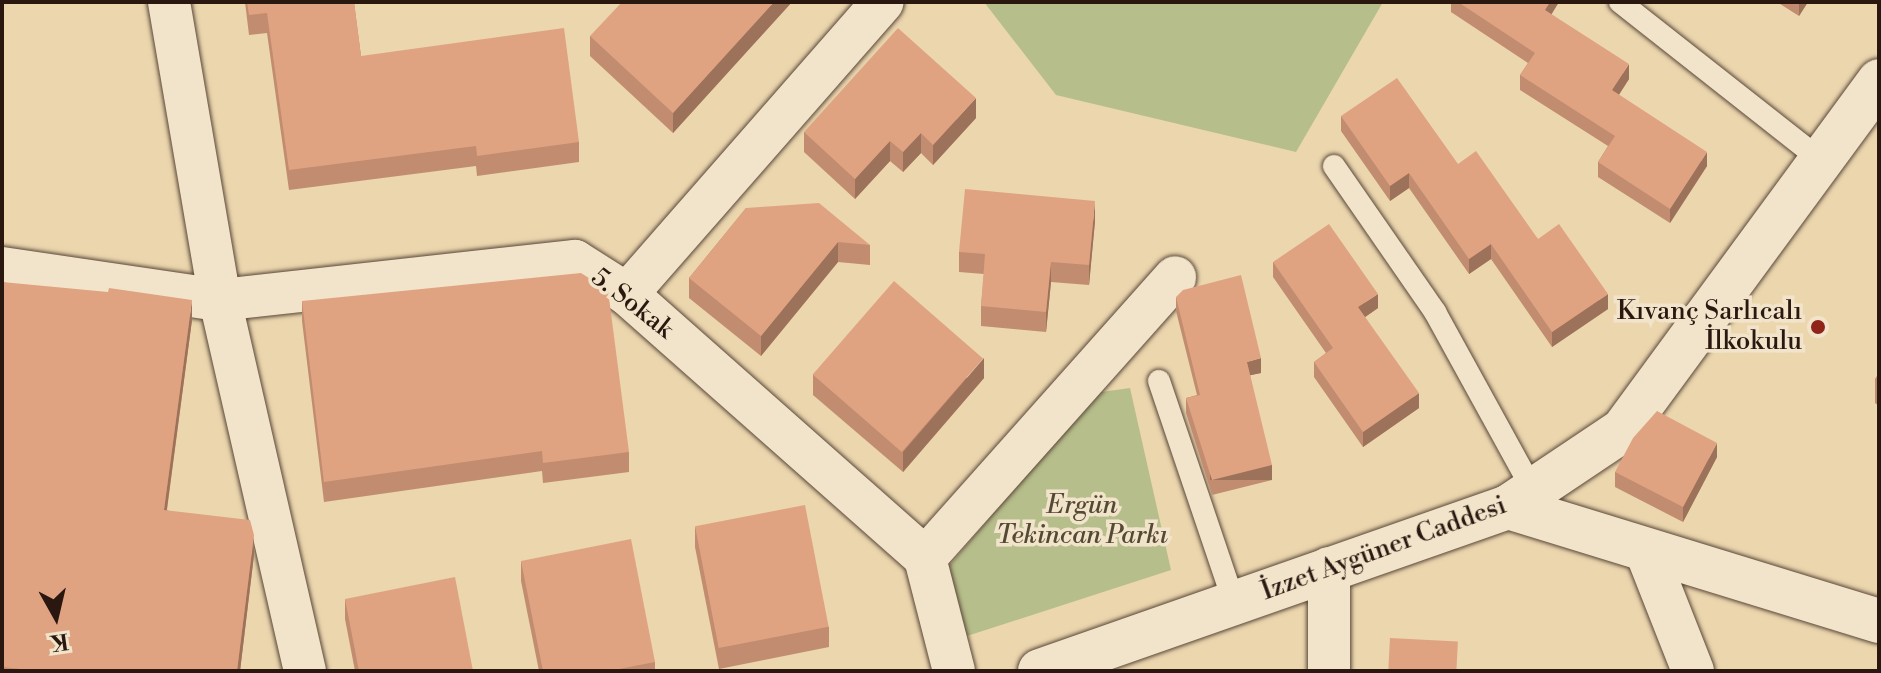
<!DOCTYPE html>
<meta charset="utf-8">
<style>
body{margin:0}
#map{position:relative;width:1881px;height:673px;overflow:hidden;background:#ebd6ae;font-family:"Libre Bodoni",serif}
div>[style]{position:absolute}
.green>*{inset:0;background:#b6be8b}
.roads{filter:drop-shadow(0 0 2px #5a4738) drop-shadow(0 0 2px #5a4738)}
.service>*{height:22px;margin:-11px;padding:0 11px;transform-origin:11px;border-radius:11px;background:#f2e4ca}
.minor>*{height:42px;margin:-21px;padding:0 21px;transform-origin:21px;border-radius:21px;background:#f2e4ca}
.tertiary>*{height:44px;margin:-22px;padding:0 22px;transform-origin:22px;border-radius:22px;background:#f2e4ca}
.wall>*{inset:0;background:#c18c6f;transform-origin:0 0}
.shaded-wall>*{inset:0;background:#9d725a;transform-origin:0 0}
.building>*{inset:0;background:#e0a381;transform-origin:0 0}
.dots>*{width:22px;height:22px;translate:-50% -50%;box-sizing:border-box;border:4px solid #f2e4ca;border-radius:50%}
span{translate:-50% -50%;white-space:nowrap;text-align:center;line-height:1.15;-webkit-text-stroke:7px #f2e4ca;paint-order:stroke}
.street-label{font-size:26px;color:#2a1710}
.poi-label{font-size:26px;color:#2a1710}
.right{translate:-100% -50%;text-align:right}
.park-label{font-size:26px;color:#544935;font-style:italic}
.frame{position:absolute;inset:0;border:4px solid #2a1710;pointer-events:none}
.north{position:absolute;left:16px;top:577px;width:80px;height:80px;-webkit-text-stroke:6px #f2e4ca;paint-order:stroke;rotate:172deg;font-size:22px;font-weight:700;line-height:32px;text-align:center;color:#2a1710}
.north::after{content:'';display:block;margin:auto;width:28px;height:36px;background:#2a1710;clip-path:polygon(50% 0,100% 100%,50% 72%,0 100%)}
</style>
<div id="map">
<div class="green">
<i style="clip-path:polygon(984px 2px,1383px 2px,1296px 152px,1056px 95px)"></i>
<i style="clip-path:polygon(1130px 388px,1171px 570px,967px 636px,945px 571px,1094px 393px)"></i>
</div>
<div class="roads">
<div class="service">
<i style="left:1620px;top:2px;width:257px;rotate:38.2deg"></i>
<i style="left:1334px;top:166px;width:178px;rotate:55.3deg"></i>
<i style="left:1435px;top:312px;width:203px;rotate:61.2deg"></i>
<i style="left:1159px;top:381px;width:234px;rotate:71.3deg"></i>
</div>
<div class="minor">
<i style="left:169px;top:2px;width:302px;rotate:80.3deg"></i>
<i style="left:220px;top:300px;width:381px;rotate:77.1deg"></i>
<i style="left:2px;top:268px;width:220px;rotate:8.4deg"></i>
<i style="left:220px;top:300px;width:357px;rotate:-6.3deg"></i>
<i style="left:575px;top:261px;width:62px;rotate:32.4deg"></i>
<i style="left:627px;top:294px;width:398px;rotate:41.5deg"></i>
<i style="left:925px;top:558px;width:117px;rotate:75.6deg"></i>
<i style="left:627px;top:294px;width:388px;rotate:-48.8deg"></i>
<i style="left:1645px;top:549px;width:131px;rotate:68.5deg"></i>
<i style="left:925px;top:558px;width:376px;rotate:-48.3deg"></i>
<i style="left:1329px;top:568px;width:103px;rotate:90deg"></i>
</div>
<div class="tertiary">
<i style="left:1508px;top:507px;width:388px;rotate:17.1deg"></i>
<i style="left:1040px;top:671px;width:496px;rotate:-19.3deg"></i>
<i style="left:1508px;top:507px;width:138px;rotate:-33.8deg"></i>
<i style="left:1623px;top:430px;width:433px;rotate:-53.7deg"></i>
</div>
</div>
<div class="wall">
<i style="clip-path:polygon(245px 2px,354px 2px,361px 56px,579px 142px,579px 162px,477px 176px,476px 166px,289px 190px,267px 33px,249px 35px)"></i>
<i style="clip-path:polygon(792px 2px,673px 133px,590px 56px,590px 36px)"></i>
<i style="clip-path:polygon(1451px 2px,1559px 2px,1551px 14px,1629px 79px,1619px 95px,1707px 166px,1670px 223px,1598px 177px,1598px 162px,1608px 146px,1520px 90px,1520px 75px,1528px 63px,1451px 12px)"></i>
<i style="clip-path:polygon(1777px 2px,1808px 2px,1799px 16px)"></i>
<i style="clip-path:polygon(1341px 116px,1458px 164px,1538px 239px,1608px 309px,1552px 347px,1491px 259px,1469px 274px,1409px 188px,1390px 201px,1341px 131px)"></i>
<i style="clip-path:polygon(976px 118px,933px 165px,921px 153px,903px 172px,890px 161px,855px 199px,804px 152px,804px 132px)"></i>
<i style="clip-path:polygon(746px 208px,870px 245px,870px 265px,838px 262px,761px 356px,689px 298px,689px 278px)"></i>
<i style="clip-path:polygon(1095px 221px,1089px 285px,1051px 282px,1046px 332px,981px 326px,981px 306px,984px 274px,959px 272px,959px 252px)"></i>
<i style="clip-path:polygon(1273px 262px,1378px 308px,1365px 317px,1419px 408px,1363px 447px,1314px 377px,1314px 362px,1326px 353px,1273px 277px)"></i>
<i style="clip-path:polygon(2px 282px,192px 320px,167px 510px,254px 555px,240px 671px,2px 671px)"></i>
<i style="clip-path:polygon(1176px 297px,1261px 373px,1250px 375px,1272px 480px,1212px 495px,1186px 413px,1186px 398px,1197px 395px,1176px 311px)"></i>
<i style="clip-path:polygon(302px 301px,629px 452px,629px 472px,543px 483px,542px 471px,324px 502px,302px 321px)"></i>
<i style="left:1879px;top:316px;width:26px;height:2px;rotate:90deg"></i>
<i style="clip-path:polygon(1879px 373px,1879px 406px,1875px 403px,1875px 379px)"></i>
<i style="clip-path:polygon(813px 375px,984px 378px,903px 472px,813px 395px)"></i>
<i style="clip-path:polygon(1717px 457px,1683px 522px,1615px 487px,1615px 472px)"></i>
<i style="clip-path:polygon(695px 527px,829px 627px,829px 647px,719px 669px,695px 547px)"></i>
<i style="clip-path:polygon(521px 561px,655px 662px,655px 671px,539px 671px,521px 581px)"></i>
<i style="clip-path:polygon(345px 599px,473px 671px,355px 671px,345px 619px)"></i>
</div>
<div class="shaded-wall">
<i style="clip-path:polygon(774px 2px,792px 2px,673px 133px,673px 113px)"></i>
<i style="clip-path:polygon(1550px 2px,1559px 2px,1545px 25px,1545px 10px)"></i>
<i style="clip-path:polygon(1799px 2px,1808px 2px,1799px 16px)"></i>
<i style="clip-path:polygon(1629px 64px,1629px 79px,1612px 105px,1612px 90px)"></i>
<i style="clip-path:polygon(976px 98px,976px 118px,933px 165px,933px 145px)"></i>
<i style="clip-path:polygon(921px 133px,921px 153px,903px 172px,903px 152px)"></i>
<i style="clip-path:polygon(890px 141px,890px 161px,855px 199px,855px 179px)"></i>
<i style="clip-path:polygon(1707px 152px,1707px 166px,1670px 223px,1670px 209px)"></i>
<i style="clip-path:polygon(1409px 173px,1409px 188px,1390px 201px,1390px 186px)"></i>
<i style="clip-path:polygon(1095px 201px,1095px 221px,1089px 285px,1089px 265px)"></i>
<i style="clip-path:polygon(838px 242px,838px 262px,761px 356px,761px 336px)"></i>
<i style="clip-path:polygon(1491px 244px,1491px 259px,1469px 274px,1469px 259px)"></i>
<i style="clip-path:polygon(1051px 262px,1051px 282px,1046px 332px,1046px 312px)"></i>
<i style="clip-path:polygon(1378px 294px,1378px 308px,1358px 322px,1358px 307px)"></i>
<i style="clip-path:polygon(1608px 294px,1608px 309px,1552px 347px,1552px 332px)"></i>
<i style="clip-path:polygon(192px 300px,192px 320px,164px 530px,164px 510px)"></i>
<i style="clip-path:polygon(984px 358px,984px 378px,903px 472px,903px 452px)"></i>
<i style="clip-path:polygon(1261px 358px,1261px 373px,1247px 376px,1247px 362px)"></i>
<i style="clip-path:polygon(1419px 393px,1419px 408px,1363px 447px,1363px 432px)"></i>
<i style="clip-path:polygon(1717px 443px,1717px 457px,1683px 522px,1683px 507px)"></i>
<i style="left:1272px;top:465px;width:15px;height:62px;rotate:90deg"></i>
<i style="clip-path:polygon(254px 535px,254px 555px,240px 671px,237px 671px)"></i>
</div>
<div class="building">
<i style="clip-path:polygon(247px 2px,354px 2px,361px 56px,564px 28px,579px 142px,477px 156px,476px 146px,289px 170px,267px 13px,249px 15px)"></i>
<i style="clip-path:polygon(622px 2px,774px 2px,673px 113px,590px 36px)"></i>
<i style="clip-path:polygon(1458px 2px,1550px 2px,1545px 10px,1629px 64px,1612px 90px,1707px 152px,1670px 209px,1598px 162px,1615px 136px,1520px 75px,1535px 53px)"></i>
<i style="clip-path:polygon(898px 28px,976px 98px,933px 145px,921px 133px,903px 152px,890px 141px,855px 179px,804px 132px)"></i>
<i style="clip-path:polygon(1397px 78px,1458px 164px,1476px 151px,1538px 239px,1559px 224px,1608px 294px,1552px 332px,1491px 244px,1469px 259px,1409px 173px,1390px 186px,1341px 116px)"></i>
<i style="clip-path:polygon(965px 189px,1095px 201px,1089px 265px,1051px 262px,1046px 312px,981px 306px,985px 254px,959px 252px)"></i>
<i style="clip-path:polygon(819px 203px,870px 245px,838px 242px,761px 336px,689px 278px,746px 208px)"></i>
<i style="clip-path:polygon(1329px 224px,1378px 294px,1358px 307px,1419px 393px,1363px 432px,1314px 362px,1333px 348px,1273px 262px)"></i>
<i style="clip-path:polygon(581px 273px,608px 290px,629px 452px,543px 463px,542px 451px,324px 482px,302px 301px)"></i>
<i style="clip-path:polygon(1241px 275px,1261px 358px,1247px 362px,1272px 465px,1212px 480px,1186px 398px,1200px 395px,1176px 297px,1183px 290px)"></i>
<i style="left:894px;top:281px;width:118px;height:124px;rotate:41deg"></i>
<i style="clip-path:polygon(2px 282px,108px 292px,109px 288px,192px 300px,164px 510px,250px 520px,254px 535px,237px 671px,39px 671px,2px 667px)"></i>
<i style="clip-path:polygon(1657px 411px,1717px 443px,1683px 507px,1615px 472px,1633px 438px)"></i>
<i style="left:805px;top:505px;width:124px;height:112px;rotate:79deg"></i>
<i style="clip-path:polygon(631px 539px,655px 662px,609px 671px,543px 671px,521px 561px)"></i>
<i style="clip-path:polygon(455px 577px,473px 671px,359px 671px,345px 599px)"></i>
<i style="left:1390px;top:638px;width:68px;height:33px;rotate:3deg"></i>
</div>
<div class="dots">
<i style="left:1818px;top:327px;background:#8f2418"></i>
</div>
<div class="street-label">
<span style="left:632px;top:304px;rotate:38deg">5. Sokak</span>
<span style="left:1384px;top:549px;rotate:-20deg">İzzet Aygüner Caddesi</span>
</div>
<div class="poi-label">
<span class="right" style="left:1802px;top:327px">Kıvanç Sarlıcalı<br>İlkokulu</span>
</div>
<div class="park-label">
<span style="left:1082px;top:521px">Ergün<br>Tekincan Parkı</span>
</div>
<div class="frame"></div>
<div class="north">K</div>
</div>
